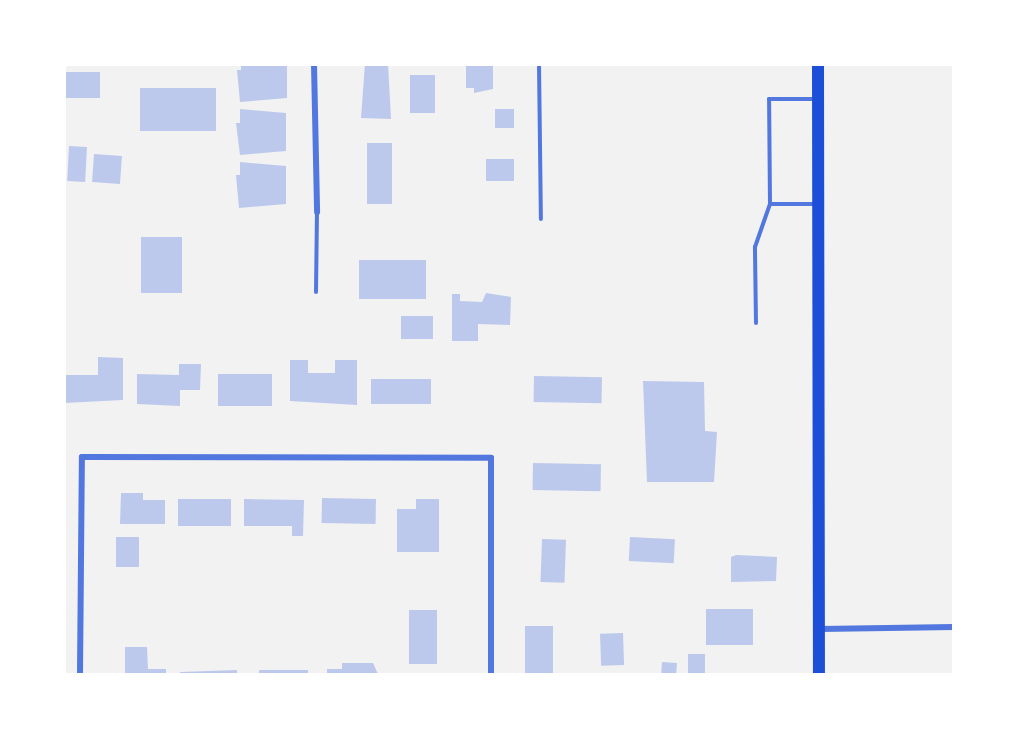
<!DOCTYPE html>
<style>
body{margin:0}
#map{position:relative;width:1018px;height:739px;overflow:hidden;background:#f2f2f2;font-family:Commissioner,sans-serif}
div>[style]{position:absolute}
.building>*{inset:0;background:#bdc9ec;transform-origin:0 0}
.service>*{height:4px;margin:-2px;padding:0 2px;transform-origin:2px;border-radius:2px;background:#5277de}
.minor>*{height:6px;margin:-3px;padding:0 3px;transform-origin:3px;border-radius:3px;background:#5277de}
.secondary>*{height:12px;margin:-6px;padding:0 6px;transform-origin:6px;border-radius:6px;background:#1d4ed8}
span{translate:-50% -50%;white-space:nowrap;text-align:center;line-height:1.15;-webkit-text-stroke:5px #fff;paint-order:stroke}
.frame{position:absolute;inset:0;border:66px solid #fff;pointer-events:none}
</style>
<div id="map">
<div class="building">
<i style="clip-path:polygon(241px 64px,287px 64px,287px 98px,240px 102px,237px 70px,241px 70px)"></i>
<i style="clip-path:polygon(365px 64px,388px 64px,391px 119px,361px 118px)"></i>
<i style="clip-path:polygon(466px 64px,493px 64px,493px 89px,474px 93px,474px 88px,466px 88px)"></i>
<i style="left:64px;top:72px;width:36px;height:26px"></i>
<i style="left:410px;top:75px;width:25px;height:38px"></i>
<i style="left:140px;top:88px;width:76px;height:43px"></i>
<i style="clip-path:polygon(240px 109px,286px 113px,286px 151px,240px 155px,236px 123px,240px 123px)"></i>
<i style="left:495px;top:109px;width:19px;height:19px"></i>
<i style="left:367px;top:143px;width:25px;height:61px"></i>
<i style="left:69px;top:146px;width:18px;height:35px;rotate:3deg"></i>
<i style="left:94px;top:154px;width:28px;height:28px;rotate:4deg"></i>
<i style="left:486px;top:159px;width:28px;height:22px"></i>
<i style="clip-path:polygon(240px 162px,286px 166px,286px 204px,239px 208px,236px 175px,240px 175px)"></i>
<i style="left:141px;top:237px;width:41px;height:56px"></i>
<i style="left:359px;top:260px;width:67px;height:39px"></i>
<i style="clip-path:polygon(486px 293px,511px 297px,510px 325px,478px 324px,478px 341px,452px 341px,452px 294px,460px 294px,460px 301px,482px 302px)"></i>
<i style="left:401px;top:316px;width:32px;height:23px"></i>
<i style="clip-path:polygon(98px 357px,123px 358px,123px 400px,64px 403px,64px 375px,98px 375px)"></i>
<i style="clip-path:polygon(290px 360px,308px 360px,308px 373px,335px 373px,335px 360px,357px 360px,357px 405px,290px 401px)"></i>
<i style="clip-path:polygon(179px 364px,201px 364px,200px 390px,180px 390px,180px 406px,137px 404px,137px 374px,179px 375px)"></i>
<i style="left:218px;top:374px;width:54px;height:32px"></i>
<i style="left:534px;top:376px;width:68px;height:26px;rotate:1deg"></i>
<i style="left:371px;top:379px;width:60px;height:25px"></i>
<i style="clip-path:polygon(643px 381px,704px 382px,705px 431px,717px 432px,714px 482px,647px 482px)"></i>
<i style="left:533px;top:463px;width:68px;height:27px;rotate:1deg"></i>
<i style="clip-path:polygon(121px 493px,143px 493px,143px 500px,165px 500px,165px 524px,120px 524px)"></i>
<i style="left:322px;top:498px;width:54px;height:25px;rotate:1deg"></i>
<i style="left:231px;top:499px;width:27px;height:53px;rotate:90deg"></i>
<i style="clip-path:polygon(244px 499px,304px 500px,303px 536px,292px 536px,292px 526px,244px 526px)"></i>
<i style="clip-path:polygon(416px 499px,439px 499px,439px 552px,397px 552px,397px 509px,416px 509px)"></i>
<i style="left:116px;top:537px;width:23px;height:30px"></i>
<i style="left:630px;top:537px;width:45px;height:24px;rotate:3deg"></i>
<i style="left:542px;top:539px;width:24px;height:43px;rotate:2deg"></i>
<i style="clip-path:polygon(736px 555px,777px 557px,776px 581px,731px 582px,731px 557px)"></i>
<i style="left:753px;top:609px;width:36px;height:47px;rotate:90deg"></i>
<i style="left:409px;top:610px;width:28px;height:54px"></i>
<i style="left:525px;top:626px;width:28px;height:48px"></i>
<i style="left:623px;top:633px;width:32px;height:23px;rotate:88deg"></i>
<i style="clip-path:polygon(125px 647px,147px 647px,148px 669px,166px 669px,166px 674px,125px 674px)"></i>
<i style="left:688px;top:654px;width:17px;height:20px"></i>
<i style="left:662px;top:662px;width:15px;height:12px;rotate:4deg"></i>
<i style="clip-path:polygon(342px 663px,373px 663px,378px 674px,327px 674px,327px 669px,342px 669px)"></i>
<i style="clip-path:polygon(237px 670px,237px 674px,180px 674px,180px 672px)"></i>
<i style="left:259px;top:670px;width:49px;height:4px"></i>
</div>
<div class="service">
<i style="left:539px;top:64px;width:155px;rotate:89.3deg"></i>
<i style="left:770px;top:204px;width:47px"></i>
<i style="left:316px;top:292px;width:79px;rotate:-89.3deg"></i>
<i style="left:756px;top:323px;width:76px;rotate:-90.8deg"></i>
<i style="left:755px;top:247px;width:46px;rotate:-70.8deg"></i>
<i style="left:770px;top:204px;width:105px;rotate:-90.5deg"></i>
<i style="left:769px;top:99px;width:46px"></i>
</div>
<div class="minor">
<i style="left:314px;top:64px;width:148px;rotate:88.8deg"></i>
<i style="left:820px;top:629px;width:134px;rotate:-0.9deg"></i>
<i style="left:80px;top:674px;width:217px;rotate:-89.5deg"></i>
<i style="left:82px;top:457px;width:409px;rotate:0.1deg"></i>
<i style="left:491px;top:458px;width:216px;rotate:90deg"></i>
</div>
<div class="secondary">
<i style="left:818px;top:64px;width:610px;rotate:89.91deg"></i>
</div>
<div class="frame"></div>
</div>
